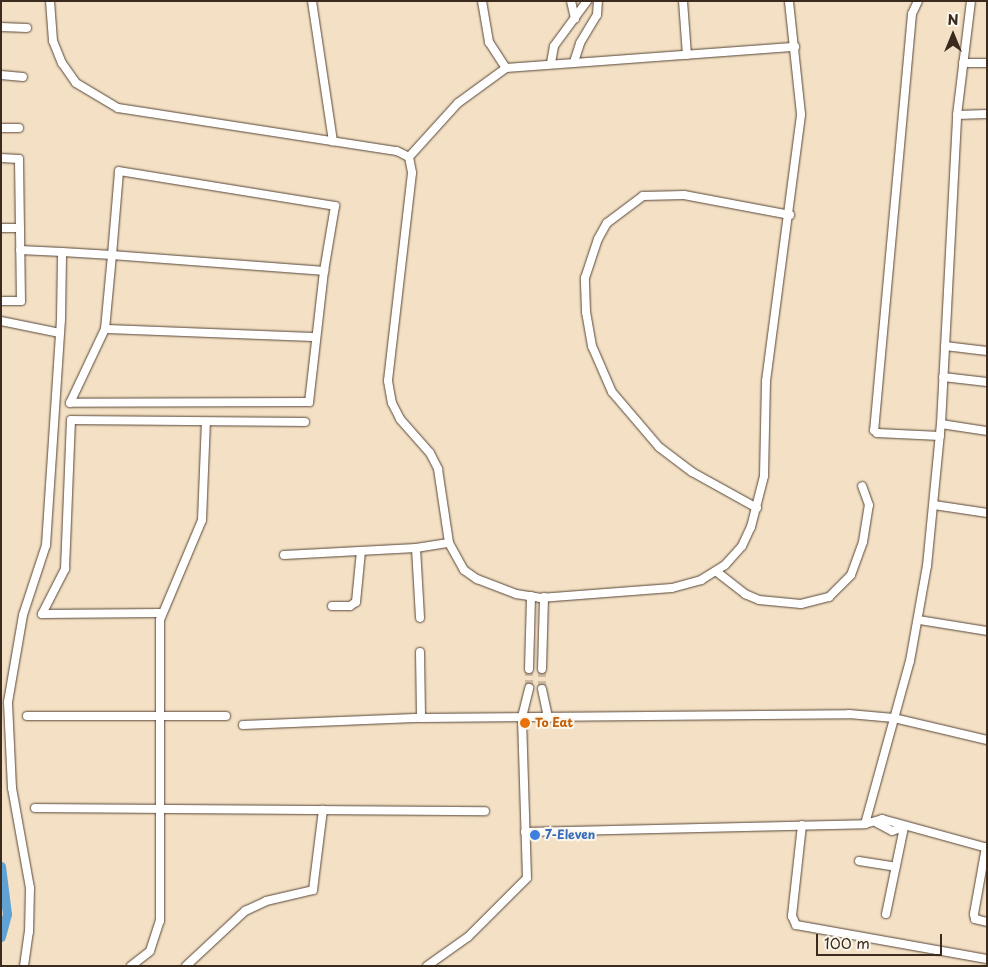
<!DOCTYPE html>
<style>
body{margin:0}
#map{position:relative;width:988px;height:967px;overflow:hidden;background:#f4e1c5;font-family:"Playpen Sans",sans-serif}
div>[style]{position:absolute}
.canal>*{height:9px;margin:-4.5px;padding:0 4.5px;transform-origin:4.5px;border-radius:4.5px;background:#5fa2d3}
.minor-tunnel>*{height:8px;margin-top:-4px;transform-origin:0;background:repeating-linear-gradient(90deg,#cfbca4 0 8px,transparent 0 12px)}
.roads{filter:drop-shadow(0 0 1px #574537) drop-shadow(0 0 1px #574537)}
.minor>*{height:8px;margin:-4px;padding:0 4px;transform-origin:4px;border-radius:4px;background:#fff}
.dots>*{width:14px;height:14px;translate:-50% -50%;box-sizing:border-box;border:2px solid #fbf7ec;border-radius:50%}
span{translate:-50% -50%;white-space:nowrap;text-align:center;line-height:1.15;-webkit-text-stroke:4px #fbf7ec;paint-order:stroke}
.food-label{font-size:12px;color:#c56008;font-weight:700}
.left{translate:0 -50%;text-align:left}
.shop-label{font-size:12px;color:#366cbe;font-weight:700}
.frame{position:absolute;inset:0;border:2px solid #3b2a1e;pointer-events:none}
.north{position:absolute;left:928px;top:10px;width:50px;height:50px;-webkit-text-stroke:4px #fbf7ec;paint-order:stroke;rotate:0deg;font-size:14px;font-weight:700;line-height:20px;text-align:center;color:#3b2a1e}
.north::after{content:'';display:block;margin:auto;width:18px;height:22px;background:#3b2a1e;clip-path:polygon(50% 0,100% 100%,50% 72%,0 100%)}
.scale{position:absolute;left:816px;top:934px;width:126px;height:22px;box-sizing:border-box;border:2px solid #3b2a1e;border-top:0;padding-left:6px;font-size:15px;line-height:18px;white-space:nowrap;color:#3b2a1e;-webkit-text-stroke:4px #fbf7ec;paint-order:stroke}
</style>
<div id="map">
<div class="canal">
<i style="left:1px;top:866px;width:48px;rotate:82.9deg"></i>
<i style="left:7px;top:914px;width:24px;rotate:105deg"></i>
</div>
<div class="minor-tunnel">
<i style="left:542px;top:669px;width:20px;rotate:90deg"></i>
<i style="left:529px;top:688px;width:19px;rotate:-90deg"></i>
</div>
<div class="roads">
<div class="minor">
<i style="left:50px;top:1px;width:40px;rotate:85.7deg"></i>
<i style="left:53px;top:41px;width:24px;rotate:68deg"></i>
<i style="left:62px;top:63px;width:24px;rotate:55deg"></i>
<i style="left:76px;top:83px;width:49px;rotate:30.8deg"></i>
<i style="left:118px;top:108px;width:282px;rotate:8.8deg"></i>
<i style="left:397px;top:151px;width:13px;rotate:27deg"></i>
<i style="left:409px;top:157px;width:16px;rotate:79deg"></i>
<i style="left:412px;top:173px;width:209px;rotate:96.6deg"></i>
<i style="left:388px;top:381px;width:22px;rotate:80deg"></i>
<i style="left:392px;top:403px;width:18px;rotate:63deg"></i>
<i style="left:400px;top:419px;width:45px;rotate:48.6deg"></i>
<i style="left:430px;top:453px;width:18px;rotate:63deg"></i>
<i style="left:438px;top:469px;width:75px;rotate:81.5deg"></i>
<i style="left:449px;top:543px;width:31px;rotate:61deg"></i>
<i style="left:464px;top:570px;width:16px;rotate:35deg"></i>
<i style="left:477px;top:579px;width:42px;rotate:21deg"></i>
<i style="left:516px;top:594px;width:24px;rotate:9deg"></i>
<i style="left:540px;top:598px;width:132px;rotate:-4.3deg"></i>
<i style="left:672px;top:588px;width:30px;rotate:-15deg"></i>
<i style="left:701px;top:580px;width:28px;rotate:-32deg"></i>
<i style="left:725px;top:565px;width:25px;rotate:-48deg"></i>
<i style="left:742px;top:546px;width:21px;rotate:-65deg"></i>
<i style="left:751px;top:527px;width:53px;rotate:-75.7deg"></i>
<i style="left:764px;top:476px;width:95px;rotate:-88.8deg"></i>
<i style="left:766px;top:381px;width:269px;rotate:-82.5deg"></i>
<i style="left:801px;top:114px;width:114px;rotate:-96.1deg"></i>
<i style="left:312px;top:1px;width:142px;rotate:81.5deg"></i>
<i style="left:482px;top:1px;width:42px;rotate:80.3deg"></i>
<i style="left:489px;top:42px;width:31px;rotate:57deg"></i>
<i style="left:571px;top:1px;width:18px;rotate:77deg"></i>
<i style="left:683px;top:1px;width:54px;rotate:85.8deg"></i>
<i style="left:918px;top:1px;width:14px;rotate:115deg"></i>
<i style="left:912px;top:14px;width:418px;rotate:95.2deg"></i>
<i style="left:874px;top:430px;width:4px;rotate:45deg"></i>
<i style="left:877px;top:433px;width:63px;rotate:2.7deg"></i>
<i style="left:1px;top:27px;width:26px;rotate:2deg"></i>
<i style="left:574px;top:62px;width:20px;rotate:-72deg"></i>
<i style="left:580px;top:43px;width:33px;rotate:-59deg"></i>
<i style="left:597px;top:15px;width:14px;rotate:-86deg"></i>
<i style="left:551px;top:63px;width:17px;rotate:-80deg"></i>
<i style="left:554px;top:46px;width:56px;rotate:-53.7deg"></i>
<i style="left:963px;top:63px;width:24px"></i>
<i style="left:1px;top:75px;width:22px;rotate:5deg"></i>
<i style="left:957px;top:115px;width:30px;rotate:-2deg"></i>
<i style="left:1px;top:128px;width:18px"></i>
<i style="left:409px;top:157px;width:73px;rotate:-47.8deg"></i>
<i style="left:458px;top:103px;width:59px;rotate:-36.1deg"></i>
<i style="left:506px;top:68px;width:290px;rotate:-4.2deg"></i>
<i style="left:1px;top:158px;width:18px;rotate:3deg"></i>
<i style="left:19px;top:159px;width:142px;rotate:89.2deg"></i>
<i style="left:21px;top:301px;width:20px;rotate:180deg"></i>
<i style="left:1px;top:228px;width:19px"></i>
<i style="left:20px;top:250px;width:42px;rotate:2.7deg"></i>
<i style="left:62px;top:252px;width:50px;rotate:3.4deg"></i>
<i style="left:112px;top:255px;width:213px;rotate:4.3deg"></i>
<i style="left:324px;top:271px;width:132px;rotate:96.5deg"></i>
<i style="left:309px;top:402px;width:239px;rotate:179.8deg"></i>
<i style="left:70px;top:403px;width:82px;rotate:-64.7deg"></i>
<i style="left:105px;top:329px;width:74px;rotate:-84.6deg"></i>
<i style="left:112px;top:255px;width:84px;rotate:-85.2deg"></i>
<i style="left:119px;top:171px;width:219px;rotate:9.2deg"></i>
<i style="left:335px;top:206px;width:66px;rotate:99.6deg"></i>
<i style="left:1px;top:321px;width:60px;rotate:11.5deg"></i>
<i style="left:105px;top:329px;width:210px;rotate:2.2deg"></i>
<i style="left:945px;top:346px;width:42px;rotate:6.8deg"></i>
<i style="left:943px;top:377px;width:44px;rotate:6.5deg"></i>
<i style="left:941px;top:424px;width:47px;rotate:8.7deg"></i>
<i style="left:934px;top:505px;width:54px;rotate:8.6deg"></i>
<i style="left:757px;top:508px;width:74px;rotate:-151deg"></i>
<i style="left:692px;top:472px;width:41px;rotate:-142.9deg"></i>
<i style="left:659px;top:447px;width:72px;rotate:-130.5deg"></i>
<i style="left:612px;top:392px;width:50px;rotate:-113.5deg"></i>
<i style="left:592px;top:346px;width:35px;rotate:-100deg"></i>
<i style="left:586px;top:312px;width:34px;rotate:-92deg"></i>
<i style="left:585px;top:278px;width:41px;rotate:-71.6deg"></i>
<i style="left:598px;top:239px;width:18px;rotate:-61deg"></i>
<i style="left:607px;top:223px;width:45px;rotate:-36.9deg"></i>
<i style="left:643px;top:196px;width:41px;rotate:-1.4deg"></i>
<i style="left:684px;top:195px;width:108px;rotate:10.7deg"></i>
<i style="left:416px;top:548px;width:70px;rotate:86.7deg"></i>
<i style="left:284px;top:555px;width:132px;rotate:-3deg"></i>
<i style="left:416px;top:548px;width:33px;rotate:-9deg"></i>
<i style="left:717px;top:572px;width:36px;rotate:38deg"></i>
<i style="left:745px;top:594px;width:15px;rotate:23deg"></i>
<i style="left:759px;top:600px;width:42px;rotate:5.4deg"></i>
<i style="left:801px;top:604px;width:29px;rotate:-14deg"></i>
<i style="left:829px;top:597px;width:31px;rotate:-45deg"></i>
<i style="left:851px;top:575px;width:35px;rotate:-70deg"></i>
<i style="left:863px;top:542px;width:37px;rotate:-81deg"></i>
<i style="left:869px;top:505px;width:20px;rotate:-110deg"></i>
<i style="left:332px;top:606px;width:18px"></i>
<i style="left:350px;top:606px;width:7px;rotate:-34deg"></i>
<i style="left:356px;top:602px;width:51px;rotate:-84.4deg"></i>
<i style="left:162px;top:613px;width:120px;rotate:179.5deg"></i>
<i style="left:42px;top:614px;width:51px;rotate:-62.9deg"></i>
<i style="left:65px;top:569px;width:149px;rotate:-87.7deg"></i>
<i style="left:71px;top:420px;width:234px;rotate:0.5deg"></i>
<i style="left:919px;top:620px;width:69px;rotate:9.2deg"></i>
<i style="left:420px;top:652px;width:66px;rotate:89.1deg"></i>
<i style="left:529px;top:669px;width:73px;rotate:-88.4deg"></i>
<i style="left:542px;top:669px;width:72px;rotate:-88.4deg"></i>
<i style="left:542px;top:689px;width:30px;rotate:78deg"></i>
<i style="left:27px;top:716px;width:199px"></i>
<i style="left:243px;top:725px;width:178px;rotate:-2.3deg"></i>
<i style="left:421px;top:718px;width:428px;rotate:-0.5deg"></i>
<i style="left:849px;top:714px;width:45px;rotate:5.1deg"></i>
<i style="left:894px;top:718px;width:96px;rotate:13.3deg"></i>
<i style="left:35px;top:808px;width:450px;rotate:0.4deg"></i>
<i style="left:877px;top:823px;width:17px;rotate:28deg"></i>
<i style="left:892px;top:831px;width:13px;rotate:-18deg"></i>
<i style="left:865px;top:824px;width:169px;rotate:-74.6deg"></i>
<i style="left:910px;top:661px;width:97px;rotate:-79.9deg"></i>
<i style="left:927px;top:566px;width:143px;rotate:-84.4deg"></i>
<i style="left:941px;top:424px;width:309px;rotate:-87deg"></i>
<i style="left:957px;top:115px;width:115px;rotate:-83deg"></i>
<i style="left:802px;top:825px;width:92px;rotate:96.3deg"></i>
<i style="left:792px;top:916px;width:10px;rotate:66deg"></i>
<i style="left:796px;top:925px;width:194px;rotate:10.1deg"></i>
<i style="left:525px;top:832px;width:340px;rotate:-1.3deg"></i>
<i style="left:865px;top:824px;width:18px;rotate:-16deg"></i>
<i style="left:882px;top:819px;width:109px;rotate:15.4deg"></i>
<i style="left:986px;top:847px;width:68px;rotate:100.2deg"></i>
<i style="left:974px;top:914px;width:5px;rotate:79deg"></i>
<i style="left:975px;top:919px;width:12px;rotate:14deg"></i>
<i style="left:859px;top:861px;width:37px;rotate:9deg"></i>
<i style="left:886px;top:914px;width:89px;rotate:-78.3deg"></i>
<i style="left:24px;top:966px;width:34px;rotate:-82deg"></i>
<i style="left:29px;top:932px;width:44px;rotate:-88.7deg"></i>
<i style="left:30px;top:888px;width:102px;rotate:-100.2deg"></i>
<i style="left:12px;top:788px;width:86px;rotate:-92.7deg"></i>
<i style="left:8px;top:702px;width:88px;rotate:-80.2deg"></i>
<i style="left:23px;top:615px;width:74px;rotate:-71.8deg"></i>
<i style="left:46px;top:545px;width:226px;rotate:-86.2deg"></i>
<i style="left:61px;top:319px;width:67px;rotate:-89.1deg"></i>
<i style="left:131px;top:966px;width:24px;rotate:-38deg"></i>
<i style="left:150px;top:951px;width:32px;rotate:-72deg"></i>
<i style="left:160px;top:921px;width:301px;rotate:-90deg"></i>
<i style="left:160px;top:620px;width:108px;rotate:-67.2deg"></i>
<i style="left:202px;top:520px;width:98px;rotate:-87.7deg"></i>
<i style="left:186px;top:966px;width:81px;rotate:-43deg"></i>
<i style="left:245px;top:911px;width:23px;rotate:-25deg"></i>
<i style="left:266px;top:901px;width:48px;rotate:-13.2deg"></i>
<i style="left:313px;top:890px;width:81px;rotate:-82.9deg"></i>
<i style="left:427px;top:966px;width:50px;rotate:-35.3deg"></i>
<i style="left:468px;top:937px;width:83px;rotate:-45deg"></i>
<i style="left:527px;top:878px;width:161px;rotate:-91.8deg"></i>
<i style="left:522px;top:717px;width:30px;rotate:-76deg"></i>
</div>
</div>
<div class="dots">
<i style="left:525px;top:723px;background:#e8710a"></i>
<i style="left:535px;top:835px;background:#3f7fe0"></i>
</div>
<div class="food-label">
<span class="left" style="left:535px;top:723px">To Eat</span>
</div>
<div class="shop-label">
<span class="left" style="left:545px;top:835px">7-Eleven</span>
</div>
<div class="frame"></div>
<div class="north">N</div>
<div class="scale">100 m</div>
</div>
